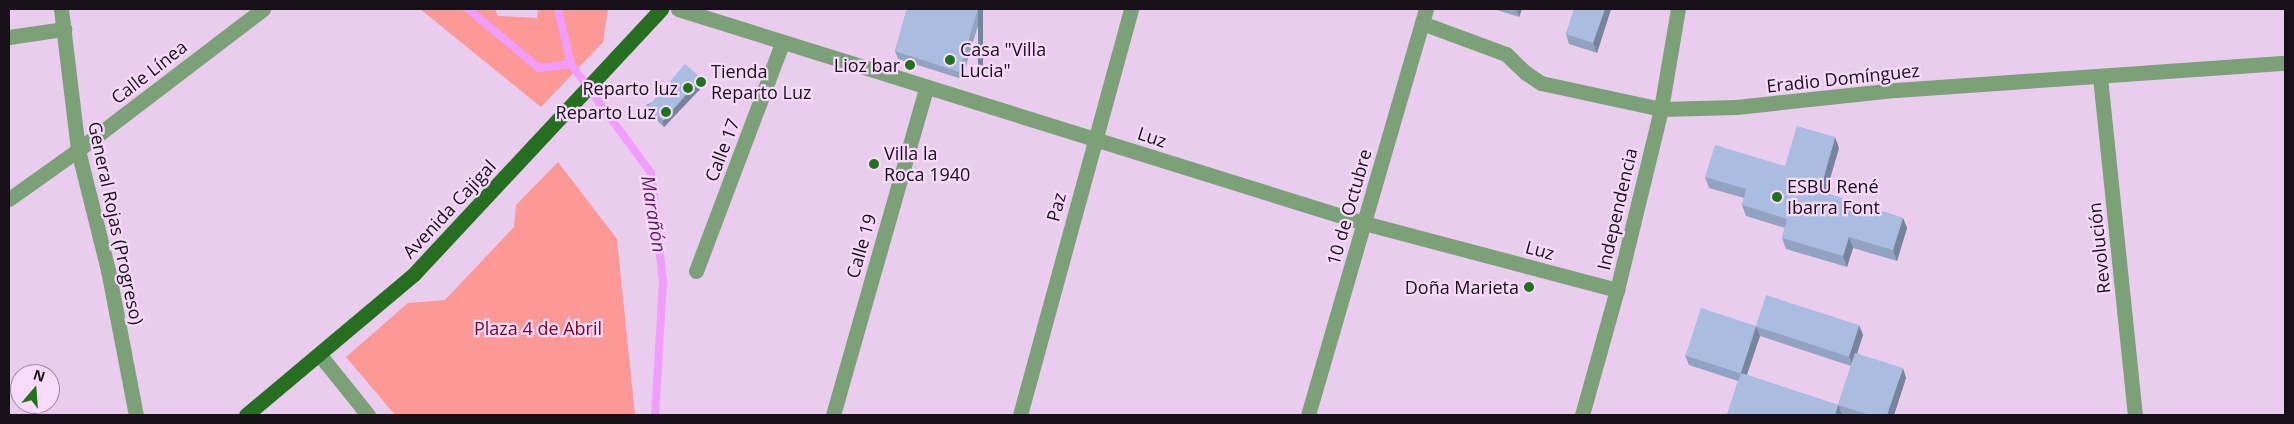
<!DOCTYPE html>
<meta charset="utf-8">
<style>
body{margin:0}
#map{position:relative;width:2294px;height:424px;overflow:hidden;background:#eacdee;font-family:"Open Sans",sans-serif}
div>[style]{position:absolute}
.green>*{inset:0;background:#fc9895}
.stream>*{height:8px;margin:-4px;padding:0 4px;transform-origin:4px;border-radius:4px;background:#f19dfd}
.minor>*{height:15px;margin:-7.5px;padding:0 7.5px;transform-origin:7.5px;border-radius:7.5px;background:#7ca178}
.primary>*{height:15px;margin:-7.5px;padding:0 7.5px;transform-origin:7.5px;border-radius:7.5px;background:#266f21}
.wall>*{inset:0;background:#92a3c1}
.shaded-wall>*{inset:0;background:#77849d;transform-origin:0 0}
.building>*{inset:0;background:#aabde0;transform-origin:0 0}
.dots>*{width:14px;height:14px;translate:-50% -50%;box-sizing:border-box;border:2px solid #f8dafc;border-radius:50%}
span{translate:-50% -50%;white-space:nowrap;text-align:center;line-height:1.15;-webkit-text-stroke:4.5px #f8dafc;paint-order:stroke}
.poi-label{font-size:18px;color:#190f1b}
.left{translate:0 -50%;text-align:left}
.right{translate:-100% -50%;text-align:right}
.street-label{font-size:18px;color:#190f1b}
.park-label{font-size:18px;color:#7e0218}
.water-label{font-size:19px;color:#641a6f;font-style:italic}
.frame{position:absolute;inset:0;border:10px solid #190f1b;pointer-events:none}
.north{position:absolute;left:10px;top:364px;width:50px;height:50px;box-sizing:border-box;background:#f8dafc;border:1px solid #9f89a2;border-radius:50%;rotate:18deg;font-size:14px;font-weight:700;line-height:20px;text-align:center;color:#190f1b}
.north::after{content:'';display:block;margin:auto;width:18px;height:22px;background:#21731b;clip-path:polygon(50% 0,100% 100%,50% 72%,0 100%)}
</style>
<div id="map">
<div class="green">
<i style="clip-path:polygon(420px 9px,495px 9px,498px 16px,537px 18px,538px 9px,608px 9px,603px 42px,541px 107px)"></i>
<i style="clip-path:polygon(558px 162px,617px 239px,635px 415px,395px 415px,346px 357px,408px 303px,445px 300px,514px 227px,516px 205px)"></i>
</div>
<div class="stream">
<i style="left:468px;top:9px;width:92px;rotate:39.7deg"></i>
<i style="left:539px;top:68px;width:32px;rotate:-7deg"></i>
<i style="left:558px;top:9px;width:57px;rotate:76.7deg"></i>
<i style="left:571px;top:64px;width:135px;rotate:53.7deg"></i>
<i style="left:651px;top:173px;width:110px;rotate:83.7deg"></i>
<i style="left:663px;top:282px;width:133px;rotate:93.4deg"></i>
</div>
<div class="minor">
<i style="left:61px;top:9px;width:142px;rotate:83.1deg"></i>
<i style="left:78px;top:150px;width:124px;rotate:76deg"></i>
<i style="left:108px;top:270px;width:148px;rotate:79.1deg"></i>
<i style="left:678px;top:9px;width:719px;rotate:17.33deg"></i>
<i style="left:1364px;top:223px;width:262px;rotate:14.8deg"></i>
<i style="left:1422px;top:23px;width:90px;rotate:20.3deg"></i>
<i style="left:1506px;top:54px;width:28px;rotate:44deg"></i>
<i style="left:1526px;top:73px;width:18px;rotate:34deg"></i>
<i style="left:1541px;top:83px;width:123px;rotate:12.2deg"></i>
<i style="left:1661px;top:109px;width:75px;rotate:-1.5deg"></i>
<i style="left:1736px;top:107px;width:161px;rotate:-6.1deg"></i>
<i style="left:1896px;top:90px;width:390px;rotate:-4deg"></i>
<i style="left:9px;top:37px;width:56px;rotate:-8.3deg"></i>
<i style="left:2100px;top:77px;width:340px;rotate:84.1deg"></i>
<i style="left:9px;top:199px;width:85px;rotate:-35.4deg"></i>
<i style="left:78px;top:150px;width:233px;rotate:-37.3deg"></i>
<i style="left:696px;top:271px;width:244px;rotate:-69.3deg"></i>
<i style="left:319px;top:354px;width:78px;rotate:51.2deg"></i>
<i style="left:833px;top:415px;width:340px;rotate:-74.1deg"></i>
<i style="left:1020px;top:415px;width:421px;rotate:-74.7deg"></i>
<i style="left:1308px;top:415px;width:423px;rotate:-73.8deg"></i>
<i style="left:1582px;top:415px;width:130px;rotate:-74.4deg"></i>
<i style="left:1617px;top:290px;width:186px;rotate:-76.3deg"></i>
<i style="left:1661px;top:109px;width:101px;rotate:-80.4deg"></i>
</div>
<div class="primary">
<i style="left:246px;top:415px;width:218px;rotate:-40deg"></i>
<i style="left:413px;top:275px;width:364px;rotate:-47deg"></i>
</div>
<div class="wall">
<i style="clip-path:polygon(907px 9px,983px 9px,962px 79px,898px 59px,895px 51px)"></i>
<i style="clip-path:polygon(1494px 9px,1522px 9px,1519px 17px)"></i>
<i style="clip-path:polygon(1574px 9px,1611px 9px,1597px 53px,1569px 44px,1566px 34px)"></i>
<i style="clip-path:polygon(701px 78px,704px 85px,664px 127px,649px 113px,646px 105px)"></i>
<i style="clip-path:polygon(1839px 148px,1826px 193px,1903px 218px,1907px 228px,1897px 261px,1853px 248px,1847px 267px,1786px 249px,1782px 238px,1785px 228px,1746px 216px,1742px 205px,1744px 198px,1709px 188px,1705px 177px,1785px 166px)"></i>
<i style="clip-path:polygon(evenodd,1859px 325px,1863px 335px,1857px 353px,1906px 378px,1894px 415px,1727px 415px,1738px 381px,1689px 365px,1685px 355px,1756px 326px,1859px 325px,1760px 336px,1851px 366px,1838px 405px,1747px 375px,1760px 336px)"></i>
</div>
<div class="shaded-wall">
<i style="left:978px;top:9px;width:5px;height:66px"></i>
<i style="clip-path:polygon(1517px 9px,1522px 9px,1519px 17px,1517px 10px)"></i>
<i style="clip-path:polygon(1605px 9px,1611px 9px,1597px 53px,1593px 43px)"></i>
<i style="clip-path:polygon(701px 78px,704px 85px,664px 127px,662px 120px)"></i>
<i style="clip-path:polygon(1835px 137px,1839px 148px,1823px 202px,1820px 191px)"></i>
<i style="clip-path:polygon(1903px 218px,1907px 228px,1897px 261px,1893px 250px)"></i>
<i style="clip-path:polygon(1849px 237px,1853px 248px,1847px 267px,1843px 256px)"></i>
<i style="clip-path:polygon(1859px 325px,1863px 335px,1853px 366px,1849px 356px)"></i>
<i style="clip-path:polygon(1756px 326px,1760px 336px,1744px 383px,1741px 373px)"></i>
<i style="clip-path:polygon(1903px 368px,1906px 378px,1894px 415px,1887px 415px)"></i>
<i style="clip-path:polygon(1838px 405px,1842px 415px,1835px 415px)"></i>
</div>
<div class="building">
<i style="clip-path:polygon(907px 9px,978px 9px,959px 72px,895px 51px)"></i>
<i style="clip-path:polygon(1574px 9px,1605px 9px,1593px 43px,1566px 34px)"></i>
<i style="left:685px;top:64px;width:21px;height:57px;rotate:41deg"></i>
<i style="clip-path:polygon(1797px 126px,1835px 137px,1820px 191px,1903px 218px,1893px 250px,1849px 237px,1843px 256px,1782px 238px,1787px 219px,1742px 205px,1746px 189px,1705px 177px,1715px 145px,1785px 166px)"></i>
<i style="left:1766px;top:295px;width:98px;height:33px;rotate:18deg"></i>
<i style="left:1701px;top:308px;width:58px;height:50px;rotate:18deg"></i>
<i style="clip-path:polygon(1855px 353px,1903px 368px,1887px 415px,1870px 415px,1838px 405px)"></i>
<i style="clip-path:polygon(1741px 373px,1838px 405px,1835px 415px,1727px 415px)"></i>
</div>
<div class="dots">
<i style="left:950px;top:60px;background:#21731b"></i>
<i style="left:910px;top:65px;background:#21731b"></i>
<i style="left:701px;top:82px;background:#21731b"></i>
<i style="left:688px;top:88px;background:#21731b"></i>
<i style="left:666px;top:112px;background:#21731b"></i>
<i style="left:874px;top:164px;background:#21731b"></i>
<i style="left:1777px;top:197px;background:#21731b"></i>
<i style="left:1529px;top:287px;background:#21731b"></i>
</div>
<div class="poi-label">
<span class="left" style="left:960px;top:60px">Casa "Villa<br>Lucia"</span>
<span class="right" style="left:900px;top:65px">Lioz bar</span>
<span class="left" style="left:711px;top:82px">Tienda<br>Reparto Luz</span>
<span class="right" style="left:678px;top:88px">Reparto luz</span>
<span class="right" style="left:656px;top:112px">Reparto Luz</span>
<span class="left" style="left:884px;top:164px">Villa la<br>Roca 1940</span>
<span class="left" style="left:1787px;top:197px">ESBU René<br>Ibarra Font</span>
<span class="right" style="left:1519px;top:287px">Doña Marieta</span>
</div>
<div class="street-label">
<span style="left:149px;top:72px;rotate:-38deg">Calle Línea</span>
<span style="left:1843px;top:78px;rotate:-6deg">Eradio Domínguez</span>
<span style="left:1152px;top:137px;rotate:18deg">Luz</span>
<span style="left:722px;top:150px;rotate:-69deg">Calle 17</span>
<span style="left:1056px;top:207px;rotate:-75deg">Paz</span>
<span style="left:1349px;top:207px;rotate:-74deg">10 de Octubre</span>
<span style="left:449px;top:209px;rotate:-47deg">Avenida Cajigal</span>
<span style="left:1617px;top:209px;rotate:-77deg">Independencia</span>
<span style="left:116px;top:223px;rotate:78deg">General Rojas (Progreso)</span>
<span style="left:861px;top:246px;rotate:-74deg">Calle 19</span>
<span style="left:2099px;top:248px;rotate:-96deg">Revolución</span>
<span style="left:1540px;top:250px;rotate:15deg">Luz</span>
</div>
<div class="park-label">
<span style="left:538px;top:328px">Plaza 4 de Abril</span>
</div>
<div class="water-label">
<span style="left:653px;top:214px;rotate:81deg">Marañón</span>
</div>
<div class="frame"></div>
<div class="north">N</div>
</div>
